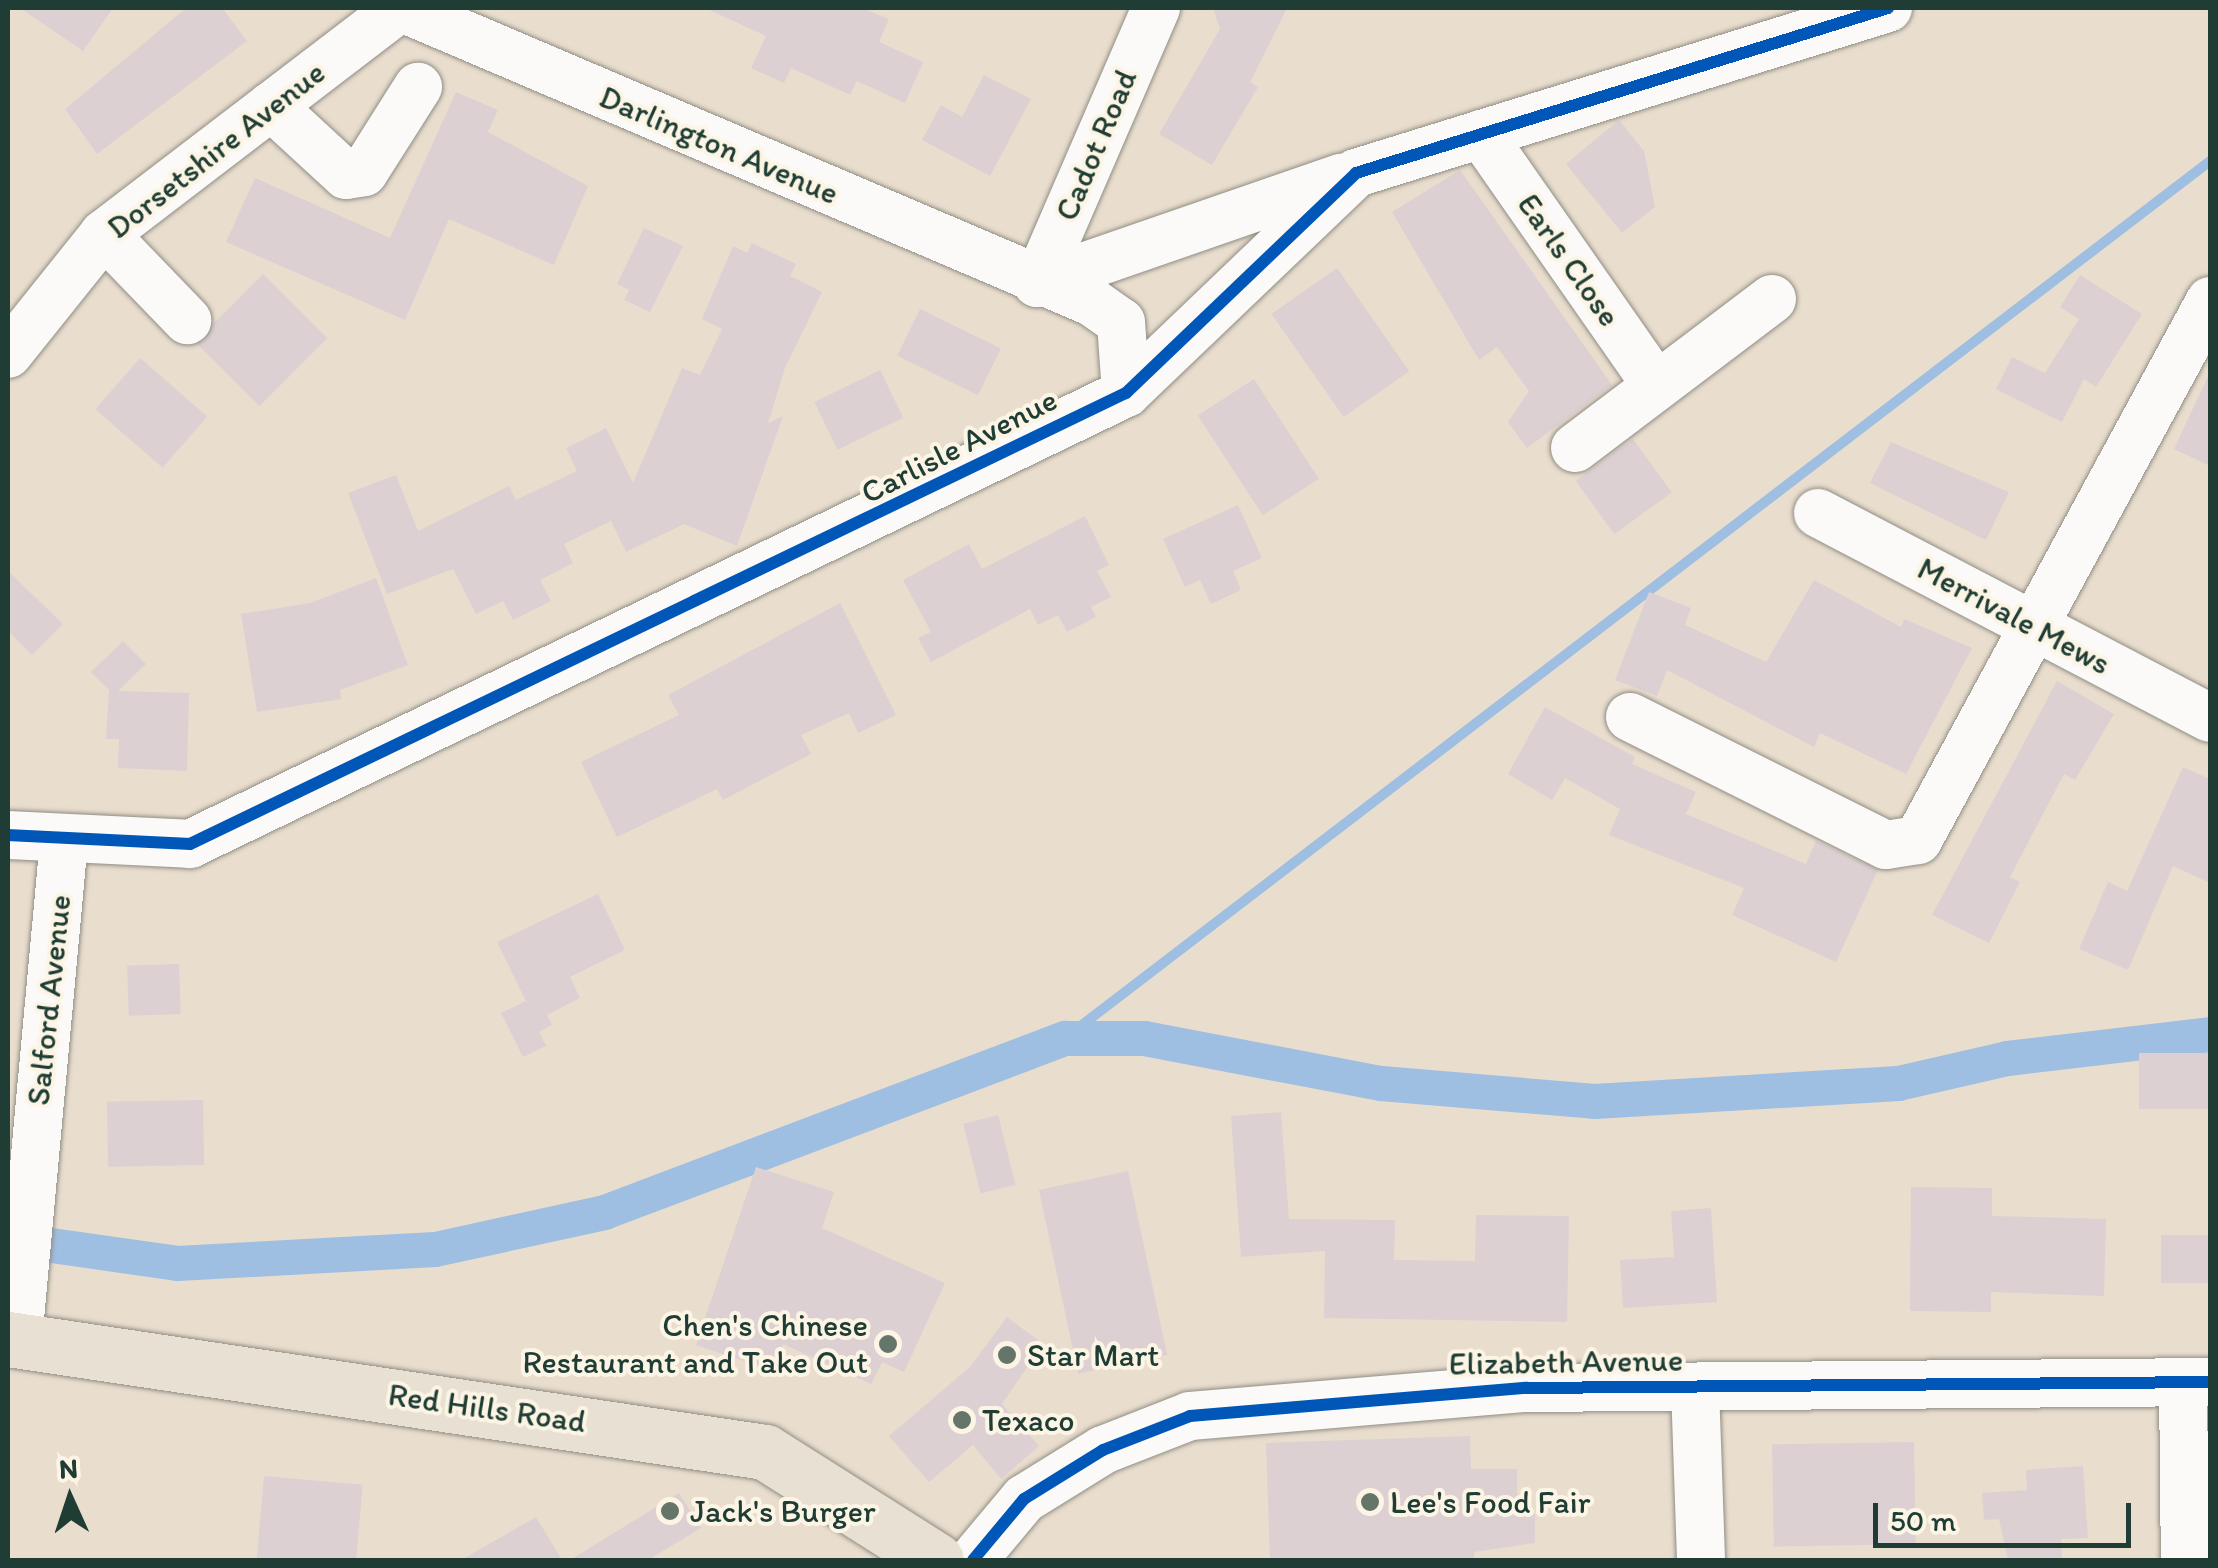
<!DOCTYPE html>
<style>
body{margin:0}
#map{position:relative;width:2218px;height:1568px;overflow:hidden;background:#e9ddcd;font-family:Itim,sans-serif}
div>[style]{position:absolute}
.stream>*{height:10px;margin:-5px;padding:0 5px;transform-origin:5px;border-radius:5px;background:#9ebee2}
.canal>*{height:35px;margin:-17.5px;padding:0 17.5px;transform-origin:17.5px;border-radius:17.5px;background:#9ebee2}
.building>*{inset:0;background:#ddd0d3;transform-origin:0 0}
.roads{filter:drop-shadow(0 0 2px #8f8e85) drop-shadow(0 0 2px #8f8e85)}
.minor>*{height:48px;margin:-24px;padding:0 24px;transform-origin:24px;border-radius:24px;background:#fcfaf8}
.major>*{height:55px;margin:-27.5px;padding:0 27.5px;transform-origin:27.5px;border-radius:27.5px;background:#e7e0d3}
.cycleway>*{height:12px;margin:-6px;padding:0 6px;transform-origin:6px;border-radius:6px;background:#0057b8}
.dots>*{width:28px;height:28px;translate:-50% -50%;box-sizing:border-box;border:5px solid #fcf5e5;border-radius:50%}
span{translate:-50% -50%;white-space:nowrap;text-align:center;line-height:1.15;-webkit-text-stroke:8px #fcf5e5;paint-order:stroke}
.street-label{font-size:32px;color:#1f3d34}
.poi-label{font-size:32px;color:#1f3d34}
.right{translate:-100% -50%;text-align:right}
.left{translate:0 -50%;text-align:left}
.frame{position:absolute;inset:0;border:10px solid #1f3d34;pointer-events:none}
.north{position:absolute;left:20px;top:1448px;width:100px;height:100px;-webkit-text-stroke:8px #fcf5e5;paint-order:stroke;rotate:357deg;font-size:28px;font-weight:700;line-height:40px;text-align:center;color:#1f3d34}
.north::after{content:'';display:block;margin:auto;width:35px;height:45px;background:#1f3d34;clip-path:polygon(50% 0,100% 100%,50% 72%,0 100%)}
.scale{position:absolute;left:1873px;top:1503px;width:258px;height:45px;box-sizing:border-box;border:5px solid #1f3d34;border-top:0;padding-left:12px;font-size:30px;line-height:35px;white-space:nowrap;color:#1f3d34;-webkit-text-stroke:8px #fcf5e5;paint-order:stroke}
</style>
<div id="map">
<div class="stream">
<i style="left:1065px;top:1038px;width:1442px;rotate:-37.45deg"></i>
</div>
<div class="canal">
<i style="left:51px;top:1245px;width:127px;rotate:8.1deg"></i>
<i style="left:177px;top:1263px;width:258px;rotate:-3.1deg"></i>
<i style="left:435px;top:1249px;width:173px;rotate:-12.3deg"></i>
<i style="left:604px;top:1212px;width:493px;rotate:-20.7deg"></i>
<i style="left:1065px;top:1038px;width:79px"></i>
<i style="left:1144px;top:1038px;width:241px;rotate:10.8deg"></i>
<i style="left:1381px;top:1083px;width:214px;rotate:4.8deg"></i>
<i style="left:1594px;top:1101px;width:305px;rotate:-3.4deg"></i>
<i style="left:1898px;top:1083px;width:112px;rotate:-12.9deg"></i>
<i style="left:2007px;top:1058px;width:204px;rotate:-6.7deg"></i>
</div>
<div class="building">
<i style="clip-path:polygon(20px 8px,113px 8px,83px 51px)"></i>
<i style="clip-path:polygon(186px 8px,222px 8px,247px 41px,97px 154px,65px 109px)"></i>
<i style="clip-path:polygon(705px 8px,862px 8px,889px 19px,879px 42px,923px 62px,905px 103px,857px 81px,850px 95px,791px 68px,784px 83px,751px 68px,766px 36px)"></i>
<i style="clip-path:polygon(1213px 8px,1287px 8px,1250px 82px,1258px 87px,1212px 165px,1159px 134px,1220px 29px)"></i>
<i style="clip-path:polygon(984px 75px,1031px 99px,990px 176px,922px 140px,941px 105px,962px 117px)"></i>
<i style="clip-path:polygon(456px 92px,498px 110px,488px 132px,588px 186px,554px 265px,449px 219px,405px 320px,226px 242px,255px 178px,390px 238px)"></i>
<i style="clip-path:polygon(1619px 120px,1644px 151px,1655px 207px,1622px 233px,1566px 164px)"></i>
<i style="clip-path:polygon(1460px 170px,1612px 385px,1527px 448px,1508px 422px,1529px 391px,1497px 347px,1479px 360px,1392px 212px)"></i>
<i style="clip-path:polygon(644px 228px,683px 246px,650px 312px,624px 300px,629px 290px,617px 284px)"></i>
<i style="clip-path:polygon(752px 243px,796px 264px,790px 276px,822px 292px,785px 368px,768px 423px,783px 416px,737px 546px,684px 524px,626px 552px,611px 521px,564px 544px,573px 563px,540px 580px,551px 601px,513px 620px,503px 601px,476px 614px,453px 569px,387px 594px,348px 493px,396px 475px,418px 531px,509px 486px,516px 500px,577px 471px,566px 448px,606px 428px,633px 483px,682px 368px,700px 375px,722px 329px,702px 319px,733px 246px,747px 253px)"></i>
<i style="left:1337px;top:268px;width:126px;height:80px;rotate:55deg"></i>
<i style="left:263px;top:274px;width:91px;height:96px;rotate:45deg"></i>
<i style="clip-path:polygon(2080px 275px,2142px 314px,2096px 387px,2084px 379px,2062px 422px,1996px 389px,2012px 357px,2045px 373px,2079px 319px,2060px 307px)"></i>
<i style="left:920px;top:309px;width:90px;height:52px;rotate:26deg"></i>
<i style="left:140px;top:358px;width:89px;height:68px;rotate:41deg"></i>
<i style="left:880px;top:370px;width:53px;height:73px;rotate:64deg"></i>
<i style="clip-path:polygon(2210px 372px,2210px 466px,2174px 449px)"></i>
<i style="left:1254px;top:379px;width:119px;height:67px;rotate:57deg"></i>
<i style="left:1633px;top:439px;width:66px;height:71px;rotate:54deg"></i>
<i style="clip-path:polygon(1891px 442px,2009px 492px,1986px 540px,1870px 483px)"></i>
<i style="clip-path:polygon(1238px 505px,1262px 558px,1233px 571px,1241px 590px,1211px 604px,1200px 580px,1185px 587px,1163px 539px)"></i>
<i style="clip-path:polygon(1085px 516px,1109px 565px,1097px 571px,1111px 597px,1091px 607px,1096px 617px,1067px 632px,1058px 615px,1038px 625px,1030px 609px,931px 662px,918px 638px,931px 632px,903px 580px,969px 544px,982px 569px)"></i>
<i style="clip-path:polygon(8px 571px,63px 624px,32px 655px,8px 631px)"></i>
<i style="clip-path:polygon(376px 578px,408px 665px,340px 690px,341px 699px,257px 712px,241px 614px,310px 603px)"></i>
<i style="clip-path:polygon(1814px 580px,1901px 627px,1904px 619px,1972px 648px,1906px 774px,1820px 733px,1814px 747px,1667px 670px,1657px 696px,1615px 680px,1649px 592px,1691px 608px,1685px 625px,1766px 662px)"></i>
<i style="clip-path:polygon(840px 603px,896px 715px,858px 733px,849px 713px,801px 735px,811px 754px,723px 800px,717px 789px,617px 837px,581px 762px,679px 715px,668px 695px)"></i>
<i style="clip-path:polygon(123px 641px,146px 664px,118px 691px,189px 693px,187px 771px,118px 768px,119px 739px,106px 739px,109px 690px,91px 672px)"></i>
<i style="clip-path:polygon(2057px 681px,2114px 714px,2075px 780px,2064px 774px,2010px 877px,2020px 882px,1989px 943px,1932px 915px)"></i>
<i style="clip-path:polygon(1545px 707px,1635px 757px,1632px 764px,1696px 792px,1686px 814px,1806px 864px,1816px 841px,1878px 870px,1836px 962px,1732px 915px,1744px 888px,1609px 835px,1620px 809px,1565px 778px,1552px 800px,1508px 774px)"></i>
<i style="clip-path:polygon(2183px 767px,2210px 779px,2210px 883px,2173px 866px,2128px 970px,2079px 949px,2108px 882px,2127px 891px)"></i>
<i style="clip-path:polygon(598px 894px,625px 950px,570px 977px,580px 998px,547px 1015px,552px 1025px,539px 1032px,546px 1046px,523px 1057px,501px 1013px,526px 1001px,497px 942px)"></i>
<i style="left:179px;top:964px;width:50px;height:52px;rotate:88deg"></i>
<i style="left:2210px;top:1053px;width:56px;height:71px;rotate:90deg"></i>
<i style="left:203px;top:1100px;width:65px;height:96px;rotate:89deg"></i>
<i style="clip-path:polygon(1281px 1112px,1289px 1219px,1395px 1220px,1394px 1260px,1475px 1261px,1476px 1215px,1569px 1216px,1567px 1322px,1324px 1318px,1325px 1251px,1241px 1257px,1231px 1116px)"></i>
<i style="left:998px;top:1115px;width:72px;height:36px;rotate:76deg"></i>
<i style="clip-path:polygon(756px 1167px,834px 1192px,822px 1228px,945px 1283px,904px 1372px,882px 1362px,871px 1384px,783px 1344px,774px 1371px,696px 1345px)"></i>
<i style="left:1128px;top:1171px;width:188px;height:91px;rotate:78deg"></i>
<i style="clip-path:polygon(1911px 1187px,1992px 1188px,1992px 1216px,2106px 1219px,2104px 1296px,1991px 1292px,1991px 1312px,1910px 1311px)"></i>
<i style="clip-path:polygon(1711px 1208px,1717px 1302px,1623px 1308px,1620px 1260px,1674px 1257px,1671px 1211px)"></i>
<i style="left:2161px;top:1235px;width:49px;height:48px"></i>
<i style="clip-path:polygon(1007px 1317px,1043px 1344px,1002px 1404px,1039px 1446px,1001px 1479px,973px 1445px,929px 1482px,889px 1436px,970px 1367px)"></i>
<i style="clip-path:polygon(1470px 1436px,1471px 1469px,1517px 1469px,1517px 1514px,1535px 1514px,1535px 1543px,1474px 1552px,1474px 1560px,1270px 1560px,1266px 1443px)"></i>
<i style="left:1914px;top:1442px;width:102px;height:142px;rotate:89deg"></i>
<i style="clip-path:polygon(2083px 1466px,2088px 1538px,2061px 1539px,2062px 1560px,2008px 1560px,1999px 1519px,1984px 1520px,1982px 1493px,2027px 1490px,2026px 1470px)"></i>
<i style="left:264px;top:1476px;width:99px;height:83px;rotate:5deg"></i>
<i style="clip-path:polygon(679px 1493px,701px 1528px,648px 1560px,570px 1560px)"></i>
<i style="clip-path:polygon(536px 1517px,562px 1560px,461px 1560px)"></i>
</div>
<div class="roads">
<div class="minor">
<i style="left:402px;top:8px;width:750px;rotate:23.08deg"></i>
<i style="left:1092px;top:302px;width:35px;rotate:35deg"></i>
<i style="left:1121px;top:322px;width:71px;rotate:86deg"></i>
<i style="left:271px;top:106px;width:102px;rotate:42.6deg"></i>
<i style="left:346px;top:175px;width:18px;rotate:-9deg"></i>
<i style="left:364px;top:172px;width:101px;rotate:-57.6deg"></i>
<i style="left:1481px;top:134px;width:307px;rotate:55.1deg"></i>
<i style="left:104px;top:234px;width:120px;rotate:46deg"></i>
<i style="left:1037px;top:283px;width:322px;rotate:-19.1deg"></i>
<i style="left:1037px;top:283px;width:300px;rotate:-66.6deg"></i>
<i style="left:8px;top:354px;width:154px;rotate:-51.3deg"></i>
<i style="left:104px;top:234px;width:372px;rotate:-37.4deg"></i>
<i style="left:1575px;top:448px;width:247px;rotate:-37.1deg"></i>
<i style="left:1818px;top:513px;width:442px;rotate:27.6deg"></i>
<i style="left:1630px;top:717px;width:286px;rotate:26.6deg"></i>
<i style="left:1886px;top:845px;width:32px;rotate:-9deg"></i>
<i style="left:1918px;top:840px;width:613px;rotate:-61.55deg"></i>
<i style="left:8px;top:835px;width:182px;rotate:2.8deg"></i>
<i style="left:190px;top:844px;width:1039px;rotate:-25.73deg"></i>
<i style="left:1126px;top:393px;width:318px;rotate:-43.7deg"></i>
<i style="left:1356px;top:173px;width:557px;rotate:-17.23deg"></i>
<i style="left:18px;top:1340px;width:502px;rotate:-84.74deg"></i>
<i style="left:2183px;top:1382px;width:178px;rotate:89.4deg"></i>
<i style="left:1695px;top:1387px;width:173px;rotate:88deg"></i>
<i style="left:973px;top:1560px;width:80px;rotate:-50.1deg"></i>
<i style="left:1024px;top:1499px;width:93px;rotate:-31.8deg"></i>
<i style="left:1103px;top:1450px;width:93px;rotate:-21.3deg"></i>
<i style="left:1190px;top:1416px;width:337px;rotate:-4.8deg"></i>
<i style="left:1526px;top:1388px;width:684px;rotate:-0.5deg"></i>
</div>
<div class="major">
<i style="left:8px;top:1339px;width:765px;rotate:8.49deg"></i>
<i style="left:765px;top:1452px;width:202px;rotate:32.3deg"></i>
</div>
</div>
<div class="cycleway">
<i style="left:8px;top:835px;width:182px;rotate:2.8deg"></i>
<i style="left:190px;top:844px;width:1039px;rotate:-25.73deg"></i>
<i style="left:1126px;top:393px;width:318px;rotate:-43.7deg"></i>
<i style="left:1356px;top:173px;width:557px;rotate:-17.23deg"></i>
<i style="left:973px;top:1560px;width:80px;rotate:-50.1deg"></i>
<i style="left:1024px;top:1499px;width:93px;rotate:-31.8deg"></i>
<i style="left:1103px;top:1450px;width:93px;rotate:-21.3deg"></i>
<i style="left:1190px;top:1416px;width:337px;rotate:-4.8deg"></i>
<i style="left:1526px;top:1388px;width:684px;rotate:-0.5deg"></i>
</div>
<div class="dots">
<i style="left:888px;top:1344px;background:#66756a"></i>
<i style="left:1007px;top:1355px;background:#66756a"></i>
<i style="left:962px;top:1420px;background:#66756a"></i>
<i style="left:1370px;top:1502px;background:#66756a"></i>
<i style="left:670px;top:1511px;background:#66756a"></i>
</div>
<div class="street-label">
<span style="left:719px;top:145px;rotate:23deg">Darlington Avenue</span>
<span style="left:1096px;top:145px;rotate:-67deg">Cadot Road</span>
<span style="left:216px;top:150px;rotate:-38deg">Dorsetshire Avenue</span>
<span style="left:1569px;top:260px;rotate:55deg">Earls Close</span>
<span style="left:959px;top:446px;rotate:-27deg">Carlisle Avenue</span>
<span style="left:2014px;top:616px;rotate:28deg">Merrivale Mews</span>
<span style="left:49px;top:1000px;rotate:-84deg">Salford Avenue</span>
<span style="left:1566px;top:1362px;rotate:-1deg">Elizabeth Avenue</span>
<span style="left:487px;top:1408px;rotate:8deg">Red Hills Road</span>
</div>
<div class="poi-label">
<span class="right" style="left:868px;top:1344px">Chen's Chinese<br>Restaurant and Take Out</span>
<span class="left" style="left:1027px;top:1355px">Star Mart</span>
<span class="left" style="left:982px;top:1420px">Texaco</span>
<span class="left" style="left:1390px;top:1502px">Lee's Food Fair</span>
<span class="left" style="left:690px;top:1511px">Jack's Burger</span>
</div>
<div class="frame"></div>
<div class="north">N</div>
<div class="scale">50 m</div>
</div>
